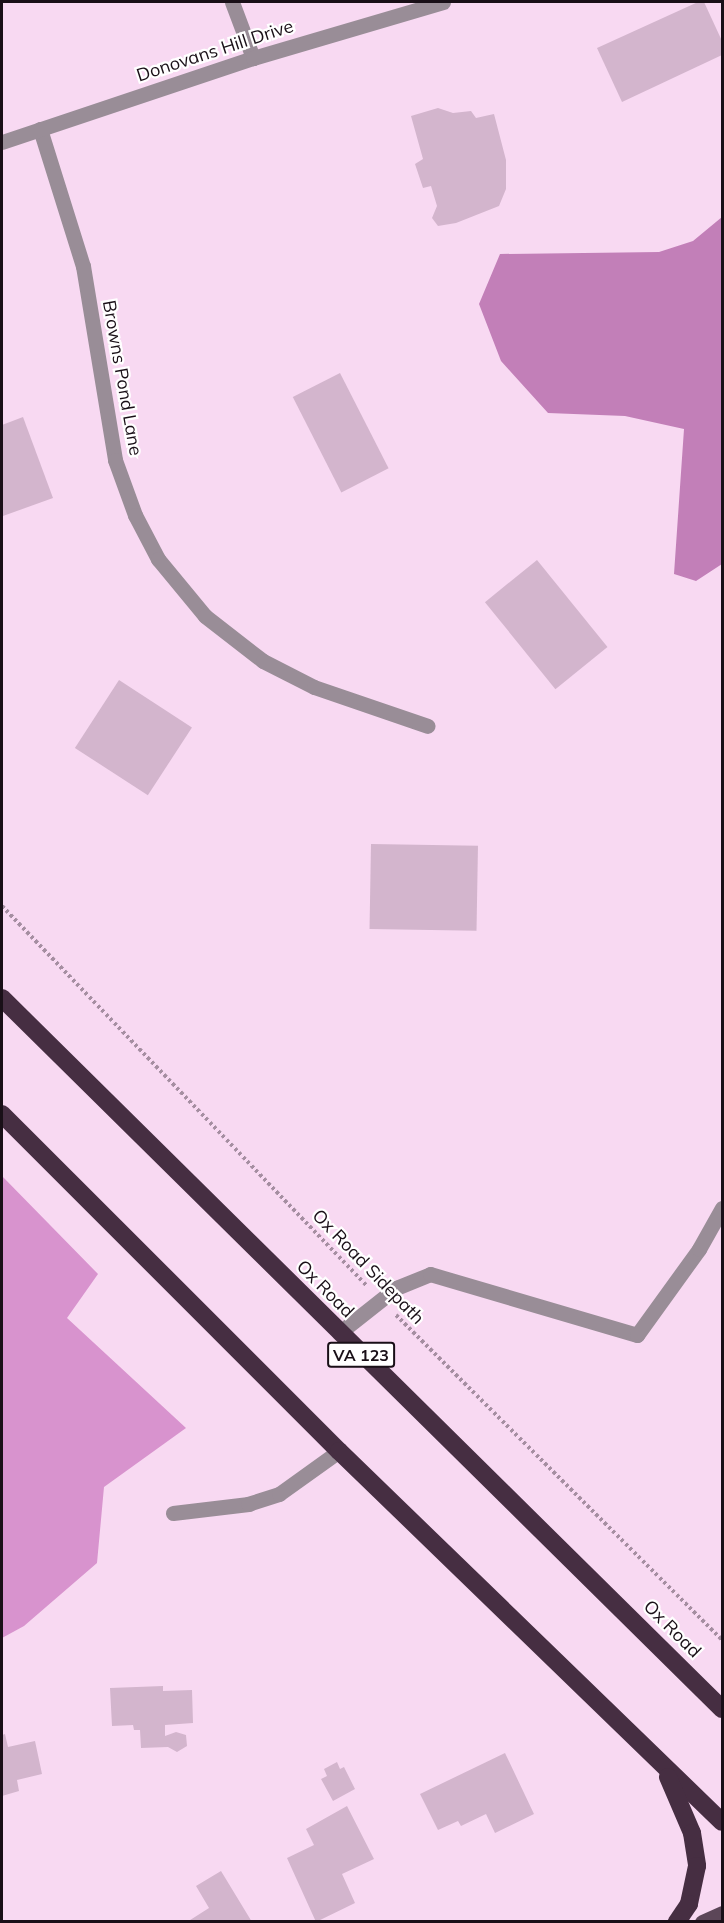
<!DOCTYPE html>
<style>
body{margin:0}
#map{position:relative;width:724px;height:1923px;overflow:hidden;background:#f8d9f2;font-family:Mulish,sans-serif}
div>[style]{position:absolute}
.forest>*{inset:0;background:#d893ce}
.water>*{inset:0;background:#c27fb8}
.building>*{inset:0;background:#d3b5cd;transform-origin:0 0}
.path>*{height:4px;margin-top:-2px;transform-origin:0;background:repeating-linear-gradient(90deg,#a58ea1 0 3px,transparent 0 6px)}
.minor>*{height:15px;margin:-7.5px;padding:0 7.5px;transform-origin:7.5px;border-radius:7.5px;background:#998d97}
.major>*{height:15px;margin:-7.5px;padding:0 7.5px;transform-origin:7.5px;border-radius:7.5px;background:#5c4658}
.highway>*{height:18px;margin:-9px;padding:0 9px;transform-origin:9px;border-radius:9px;background:#462e42}
span{translate:-50% -50%;white-space:nowrap;text-align:center;line-height:1.15;-webkit-text-stroke:4.5px #fff;paint-order:stroke}
.shield-label span{padding:2px 4px;background:#fff;border:2px solid;border-radius:4px;-webkit-text-stroke-width:0}
.shield-label{font-size:16px;color:#190f17;font-weight:700}
.street-label{font-size:18px;color:#190f17}
.frame{position:absolute;inset:0;border:3px solid #190f17;pointer-events:none}
</style>
<div id="map">
<div class="forest">
<i style="clip-path:polygon(2px 1176px,98px 1274px,67px 1318px,186px 1428px,104px 1487px,97px 1563px,24px 1626px,2px 1638px)"></i>
</div>
<div class="water">
<i style="clip-path:polygon(722px 217px,722px 564px,696px 581px,674px 574px,684px 429px,625px 416px,548px 413px,501px 361px,479px 304px,500px 254px,659px 252px,693px 241px)"></i>
</div>
<div class="building">
<i style="clip-path:polygon(698px 2px,704px 2px,722px 41px,722px 55px,622px 102px,597px 48px)"></i>
<i style="clip-path:polygon(438px 108px,453px 113px,471px 111px,476px 118px,494px 114px,506px 160px,506px 189px,499px 206px,456px 223px,438px 226px,432px 218px,437px 206px,431px 186px,423px 188px,415px 164px,423px 159px,411px 116px)"></i>
<i style="left:340px;top:373px;width:107px;height:53px;rotate:63deg"></i>
<i style="clip-path:polygon(23px 417px,53px 498px,3px 516px,2px 425px)"></i>
<i style="left:537px;top:560px;width:112px;height:67px;rotate:51deg"></i>
<i style="left:119px;top:680px;width:87px;height:81px;rotate:33deg"></i>
<i style="left:371px;top:844px;width:107px;height:85px;rotate:1deg"></i>
<i style="clip-path:polygon(163px 1686px,163px 1691px,192px 1690px,193px 1723px,165px 1725px,165px 1736px,176px 1732px,186px 1735px,187px 1746px,177px 1752px,168px 1747px,141px 1748px,140px 1730px,134px 1730px,133px 1725px,112px 1726px,110px 1688px)"></i>
<i style="clip-path:polygon(5px 1734px,8px 1747px,35px 1741px,42px 1774px,17px 1780px,19px 1791px,2px 1796px,2px 1735px)"></i>
<i style="clip-path:polygon(505px 1753px,534px 1814px,495px 1833px,486px 1814px,461px 1826px,458px 1821px,438px 1830px,420px 1794px)"></i>
<i style="clip-path:polygon(337px 1762px,340px 1769px,344px 1767px,355px 1789px,333px 1801px,321px 1779px,327px 1776px,324px 1769px)"></i>
<i style="clip-path:polygon(347px 1806px,374px 1859px,342px 1874px,355px 1903px,316px 1922px,287px 1858px,314px 1845px,306px 1829px)"></i>
<i style="clip-path:polygon(221px 1871px,252px 1922px,187px 1922px,209px 1908px,196px 1886px)"></i>
</div>
<div class="path">
<i style="left:2px;top:906px;width:527px;rotate:46.15deg"></i>
<i style="left:396px;top:1315px;width:460px;rotate:44.9deg"></i>
</div>
<div class="minor">
<i style="left:232px;top:2px;width:60px;rotate:69.4deg"></i>
<i style="left:40px;top:129px;width:144px;rotate:72.6deg"></i>
<i style="left:83px;top:266px;width:197px;rotate:80.6deg"></i>
<i style="left:115px;top:460px;width:59px;rotate:70deg"></i>
<i style="left:135px;top:515px;width:50px;rotate:62.4deg"></i>
<i style="left:158px;top:559px;width:74px;rotate:50.5deg"></i>
<i style="left:205px;top:616px;width:73px;rotate:37.8deg"></i>
<i style="left:263px;top:661px;width:57px;rotate:27deg"></i>
<i style="left:314px;top:687px;width:120px;rotate:18.9deg"></i>
<i style="left:2px;top:142px;width:265px;rotate:-18.5deg"></i>
<i style="left:253px;top:58px;width:198px;rotate:-16.4deg"></i>
<i style="left:339px;top:1333px;width:73px;rotate:-38.3deg"></i>
<i style="left:396px;top:1288px;width:37px;rotate:-22deg"></i>
<i style="left:430px;top:1274px;width:216px;rotate:16.4deg"></i>
<i style="left:637px;top:1335px;width:106px;rotate:-54.2deg"></i>
<i style="left:699px;top:1249px;width:47px;rotate:-60.7deg"></i>
<i style="left:173px;top:1513px;width:76px;rotate:-6.8deg"></i>
<i style="left:248px;top:1504px;width:33px;rotate:-18deg"></i>
<i style="left:279px;top:1494px;width:74px;rotate:-35.6deg"></i>
</div>
<div class="major">
<i style="left:702px;top:1922px;width:22px;rotate:-24deg"></i>
</div>
<div class="highway">
<i style="left:2px;top:998px;width:1012px;rotate:44.64deg"></i>
<i style="left:2px;top:1114px;width:477px;rotate:45deg"></i>
<i style="left:339px;top:1451px;width:533px;rotate:44.09deg"></i>
<i style="left:668px;top:1777px;width:61px;rotate:66.8deg"></i>
<i style="left:692px;top:1833px;width:33px;rotate:81deg"></i>
<i style="left:697px;top:1866px;width:39px;rotate:102deg"></i>
<i style="left:689px;top:1904px;width:22px;rotate:124deg"></i>
</div>
<div class="shield-label">
<span style="left:361px;top:1355px">VA 123</span>
</div>
<div class="street-label">
<span style="left:215px;top:51px;rotate:-18deg">Donovans Hill Drive</span>
<span style="left:122px;top:378px;rotate:80deg">Browns Pond Lane</span>
<span style="left:368px;top:1267px;rotate:46deg">Ox Road Sidepath</span>
<span style="left:325px;top:1289px;rotate:45deg">Ox Road</span>
<span style="left:672px;top:1629px;rotate:45deg">Ox Road</span>
</div>
<div class="frame"></div>
</div>
